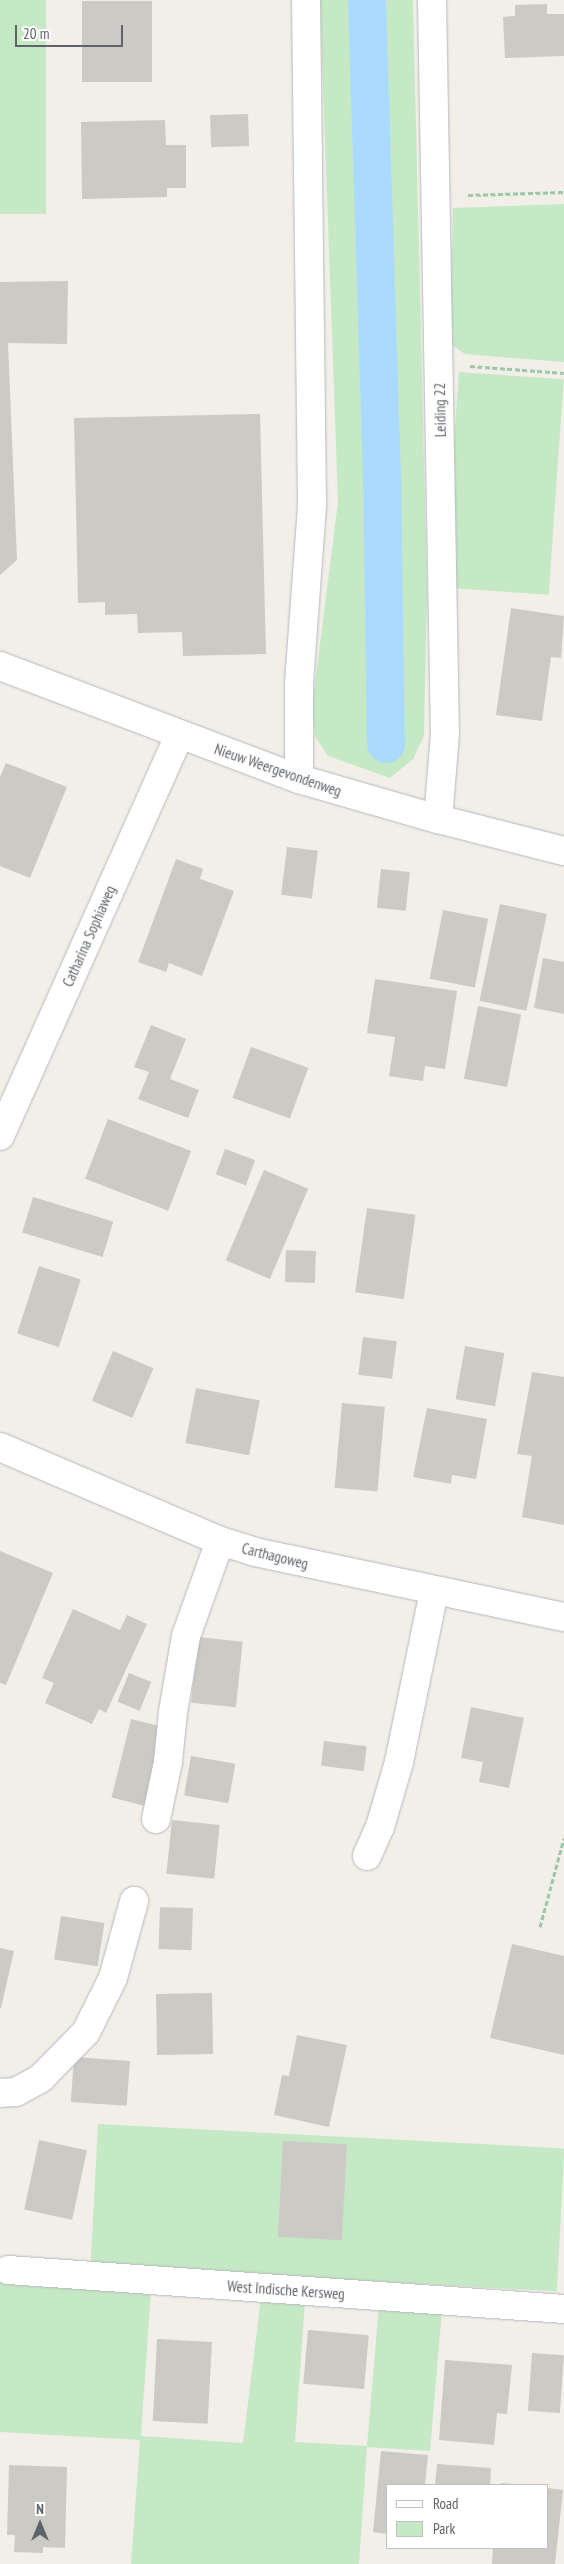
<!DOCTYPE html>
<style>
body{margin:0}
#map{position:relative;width:564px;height:2564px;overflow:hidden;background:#f1efe8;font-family:"PT Sans Narrow",sans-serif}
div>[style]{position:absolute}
.green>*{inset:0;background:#c5e8c5;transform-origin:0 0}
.stream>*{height:11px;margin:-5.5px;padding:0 5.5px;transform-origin:5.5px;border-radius:5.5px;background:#aadaff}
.canal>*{height:38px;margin:-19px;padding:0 19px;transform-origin:19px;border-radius:19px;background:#aadaff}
.building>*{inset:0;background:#cccac5;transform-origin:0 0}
.path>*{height:3px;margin-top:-1.5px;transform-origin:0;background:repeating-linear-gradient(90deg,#9cc7a9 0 5px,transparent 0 7.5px)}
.roads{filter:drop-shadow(0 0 1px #b5b8bc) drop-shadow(0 0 1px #b5b8bc)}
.minor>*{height:28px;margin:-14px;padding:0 14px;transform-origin:14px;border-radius:14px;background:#fff}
span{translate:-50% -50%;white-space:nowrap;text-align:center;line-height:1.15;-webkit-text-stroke:4px #fff;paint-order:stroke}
.street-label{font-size:15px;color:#5f6368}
.legend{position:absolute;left:386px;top:2484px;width:162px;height:65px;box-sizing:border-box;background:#fff;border:1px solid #bfc1c3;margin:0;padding:6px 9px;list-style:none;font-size:15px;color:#5f6368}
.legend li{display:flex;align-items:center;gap:10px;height:25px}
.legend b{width:25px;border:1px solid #bfc1c3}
.north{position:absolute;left:15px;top:2499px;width:50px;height:50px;-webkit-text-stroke:4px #fff;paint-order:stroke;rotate:0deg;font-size:14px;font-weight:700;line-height:20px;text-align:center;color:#5f6368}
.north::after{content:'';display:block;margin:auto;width:18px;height:22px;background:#5f6368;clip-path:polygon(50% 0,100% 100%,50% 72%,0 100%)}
.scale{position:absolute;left:15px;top:25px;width:108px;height:22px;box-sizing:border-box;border:2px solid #5f6368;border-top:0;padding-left:6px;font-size:15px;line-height:18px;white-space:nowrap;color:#5f6368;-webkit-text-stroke:4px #fff;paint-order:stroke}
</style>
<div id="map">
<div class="green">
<i style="left:0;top:0;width:46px;height:214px"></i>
<i style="clip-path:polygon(320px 0,413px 0,427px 591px,424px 736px,413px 759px,390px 778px,328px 756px,315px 736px,312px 707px,338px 502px)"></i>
<i style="clip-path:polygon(564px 204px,564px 362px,465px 354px,450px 344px,453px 208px)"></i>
<i style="left:459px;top:372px;width:105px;height:216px;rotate:4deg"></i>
<i style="left:98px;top:2124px;width:467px;height:143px;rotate:3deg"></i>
<i style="clip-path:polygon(0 2278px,151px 2289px,141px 2436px,243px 2443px,261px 2298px,305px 2301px,295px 2442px,367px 2446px,379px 2305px,442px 2310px,430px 2451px,367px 2447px,359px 2564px,131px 2564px,140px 2440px,0 2432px)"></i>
</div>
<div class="stream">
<i style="left:382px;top:483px;width:261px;rotate:89.1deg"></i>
</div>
<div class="canal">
<i style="left:367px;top:0;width:483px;rotate:88.2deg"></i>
<i style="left:382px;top:483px;width:261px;rotate:89.1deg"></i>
</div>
<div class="building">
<i style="left:82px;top:1px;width:70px;height:81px"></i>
<i style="clip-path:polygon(547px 4px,547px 14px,564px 14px,564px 56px,505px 58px,503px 17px,515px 16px,515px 5px)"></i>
<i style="left:248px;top:114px;width:32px;height:38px;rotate:88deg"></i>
<i style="clip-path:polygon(165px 120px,166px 145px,186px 145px,186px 188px,167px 188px,167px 197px,82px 199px,81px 122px)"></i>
<i style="clip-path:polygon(68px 281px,67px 344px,8px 343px,17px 560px,0 575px,0 282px)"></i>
<i style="clip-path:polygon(260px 414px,266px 654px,183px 656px,182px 632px,138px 633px,137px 614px,105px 615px,105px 602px,78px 603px,74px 418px)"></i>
<i style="clip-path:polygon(511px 608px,564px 616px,561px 658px,551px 657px,542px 721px,496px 715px)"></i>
<i style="clip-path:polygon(6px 763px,67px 787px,30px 878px,0 866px,0 777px)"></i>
<i style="left:287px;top:847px;width:31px;height:48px;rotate:7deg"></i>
<i style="clip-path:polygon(176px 859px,203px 869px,200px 879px,234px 891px,202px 976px,169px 963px,166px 972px,138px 962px)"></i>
<i style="left:381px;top:869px;width:29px;height:39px;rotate:6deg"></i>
<i style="left:500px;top:904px;width:48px;height:99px;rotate:12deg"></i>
<i style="left:443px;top:910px;width:46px;height:70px;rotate:11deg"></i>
<i style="clip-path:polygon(543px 958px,564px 962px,564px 1014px,534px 1008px)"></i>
<i style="clip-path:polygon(375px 979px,457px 991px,445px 1069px,425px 1066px,423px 1081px,389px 1076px,395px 1037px,367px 1033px)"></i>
<i style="left:478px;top:1006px;width:44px;height:74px;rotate:11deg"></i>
<i style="clip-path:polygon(151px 1025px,186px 1039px,170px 1079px,199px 1090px,188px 1118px,138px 1099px,149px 1072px,134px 1067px)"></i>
<i style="left:251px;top:1047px;width:61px;height:54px;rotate:20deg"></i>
<i style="left:108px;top:1119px;width:89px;height:64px;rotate:21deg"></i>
<i style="left:225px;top:1149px;width:32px;height:27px;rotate:20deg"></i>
<i style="left:264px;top:1170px;width:48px;height:98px;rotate:23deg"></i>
<i style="left:33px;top:1197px;width:84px;height:37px;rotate:17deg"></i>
<i style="left:367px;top:1208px;width:49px;height:85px;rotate:8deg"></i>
<i style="left:286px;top:1250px;width:30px;height:32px;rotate:2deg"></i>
<i style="left:39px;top:1266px;width:44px;height:71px;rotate:18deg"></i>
<i style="left:363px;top:1337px;width:34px;height:38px;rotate:7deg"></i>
<i style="left:465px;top:1346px;width:40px;height:54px;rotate:10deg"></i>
<i style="left:113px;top:1351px;width:44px;height:54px;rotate:23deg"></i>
<i style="clip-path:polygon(532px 1372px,564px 1377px,564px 1525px,522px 1517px,532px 1456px,517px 1454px)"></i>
<i style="left:196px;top:1388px;width:65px;height:56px;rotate:11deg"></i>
<i style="left:342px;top:1403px;width:43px;height:85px;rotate:5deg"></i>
<i style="clip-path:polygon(427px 1408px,487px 1419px,476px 1479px,452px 1475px,451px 1484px,413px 1477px)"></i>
<i style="clip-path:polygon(0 1551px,53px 1573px,6px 1685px,0 1683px)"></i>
<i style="clip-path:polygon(73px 1609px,120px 1630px,127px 1615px,147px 1624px,106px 1713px,99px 1709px,92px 1724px,45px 1703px,54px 1683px,42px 1678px)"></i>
<i style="left:198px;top:1637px;width:45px;height:66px;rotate:6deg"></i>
<i style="left:129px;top:1673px;width:24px;height:31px;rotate:22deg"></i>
<i style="clip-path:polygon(471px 1707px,524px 1718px,509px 1788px,479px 1782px,483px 1762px,461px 1758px)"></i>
<i style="left:131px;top:1719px;width:37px;height:81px;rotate:14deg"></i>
<i style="left:324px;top:1741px;width:43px;height:25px;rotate:7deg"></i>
<i style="left:191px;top:1756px;width:45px;height:40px;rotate:10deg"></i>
<i style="left:172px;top:1820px;width:48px;height:54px;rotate:6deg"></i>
<i style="left:160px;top:1907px;width:33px;height:42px;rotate:2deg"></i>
<i style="left:61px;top:1916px;width:44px;height:44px;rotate:9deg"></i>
<i style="clip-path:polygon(512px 1944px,564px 1956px,564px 2055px,490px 2038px)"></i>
<i style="clip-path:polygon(0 1948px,14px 1951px,1px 2008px,0 2008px)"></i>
<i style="left:212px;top:1993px;width:61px;height:56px;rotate:89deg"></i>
<i style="clip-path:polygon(297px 2035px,347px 2045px,329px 2127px,274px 2115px,282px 2075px,289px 2076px)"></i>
<i style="left:74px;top:2057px;width:56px;height:45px;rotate:4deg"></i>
<i style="left:39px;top:2140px;width:49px;height:71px;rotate:12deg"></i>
<i style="left:283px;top:2141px;width:64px;height:96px;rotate:3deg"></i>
<i style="left:308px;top:2330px;width:61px;height:54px;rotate:5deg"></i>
<i style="left:157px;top:2339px;width:55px;height:82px;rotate:3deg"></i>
<i style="left:532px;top:2353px;width:32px;height:58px;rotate:4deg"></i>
<i style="clip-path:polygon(445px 2360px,512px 2365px,507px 2414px,497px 2413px,494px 2445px,439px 2440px)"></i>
<i style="clip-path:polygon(381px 2451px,428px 2455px,425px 2485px,388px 2485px,388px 2534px,373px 2532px)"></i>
<i style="clip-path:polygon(437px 2464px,491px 2468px,490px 2485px,435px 2485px)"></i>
<i style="clip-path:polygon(9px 2465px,67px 2467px,65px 2548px,43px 2547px,43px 2553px,14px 2552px,15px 2535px,7px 2535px)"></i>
<i style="clip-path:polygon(501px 2483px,513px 2484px,513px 2485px,501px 2485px)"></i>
<i style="clip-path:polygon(548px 2488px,563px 2490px,555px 2564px,492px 2564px,493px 2548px,548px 2548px)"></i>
</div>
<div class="path">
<i style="left:468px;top:195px;width:96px;rotate:-1.8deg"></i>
<i style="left:470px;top:366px;width:94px;rotate:4.3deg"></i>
<i style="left:540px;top:1927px;width:92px;rotate:-74.9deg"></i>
</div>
<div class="roads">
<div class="minor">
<i style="left:432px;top:0;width:734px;rotate:88.99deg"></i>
<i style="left:445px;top:734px;width:85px;rotate:94.7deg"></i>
<i style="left:0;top:666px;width:320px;rotate:20.7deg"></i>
<i style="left:299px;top:779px;width:145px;rotate:16.1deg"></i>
<i style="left:438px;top:819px;width:130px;rotate:14.3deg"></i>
<i style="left:299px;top:779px;width:96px;rotate:-90deg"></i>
<i style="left:299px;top:683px;width:179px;rotate:-85.8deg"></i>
<i style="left:312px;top:504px;width:504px;rotate:-90.68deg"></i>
<i style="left:0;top:1136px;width:439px;rotate:-65.9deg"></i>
<i style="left:0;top:1447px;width:239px;rotate:23.1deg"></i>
<i style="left:220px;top:1541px;width:37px;rotate:17deg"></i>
<i style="left:255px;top:1552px;width:316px;rotate:11.9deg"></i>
<i style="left:156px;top:1819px;width:58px;rotate:-78.1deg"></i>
<i style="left:168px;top:1762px;width:50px;rotate:-84.3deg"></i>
<i style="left:173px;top:1712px;width:77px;rotate:-80.3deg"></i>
<i style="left:186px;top:1636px;width:101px;rotate:-70.3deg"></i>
<i style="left:367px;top:1856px;width:32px;rotate:-66deg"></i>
<i style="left:380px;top:1827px;width:68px;rotate:-73.7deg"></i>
<i style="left:399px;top:1762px;width:175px;rotate:-78.4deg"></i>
<i style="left:0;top:2093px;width:16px;rotate:-4deg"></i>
<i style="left:16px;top:2092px;width:29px;rotate:-29deg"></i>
<i style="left:41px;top:2078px;width:64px;rotate:-45.6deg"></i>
<i style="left:86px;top:2032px;width:60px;rotate:-63.4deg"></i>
<i style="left:113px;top:1978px;width:80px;rotate:-74.7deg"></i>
<i style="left:8px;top:2270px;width:557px;rotate:4.01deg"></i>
</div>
</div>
<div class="street-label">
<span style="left:440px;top:410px;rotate:-91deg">Leiding 22</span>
<span style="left:278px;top:770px;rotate:19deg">Nieuw Weergevondenweg</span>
<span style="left:89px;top:936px;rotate:-66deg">Catharina Sophiaweg</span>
<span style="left:275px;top:1556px;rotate:14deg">Carthagoweg</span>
<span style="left:286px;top:2290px;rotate:4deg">West Indische Kersweg</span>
</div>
<ul class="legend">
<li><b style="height:6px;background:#fff"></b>Road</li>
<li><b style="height:14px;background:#c5e8c5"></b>Park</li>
</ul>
<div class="north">N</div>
<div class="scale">20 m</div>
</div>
